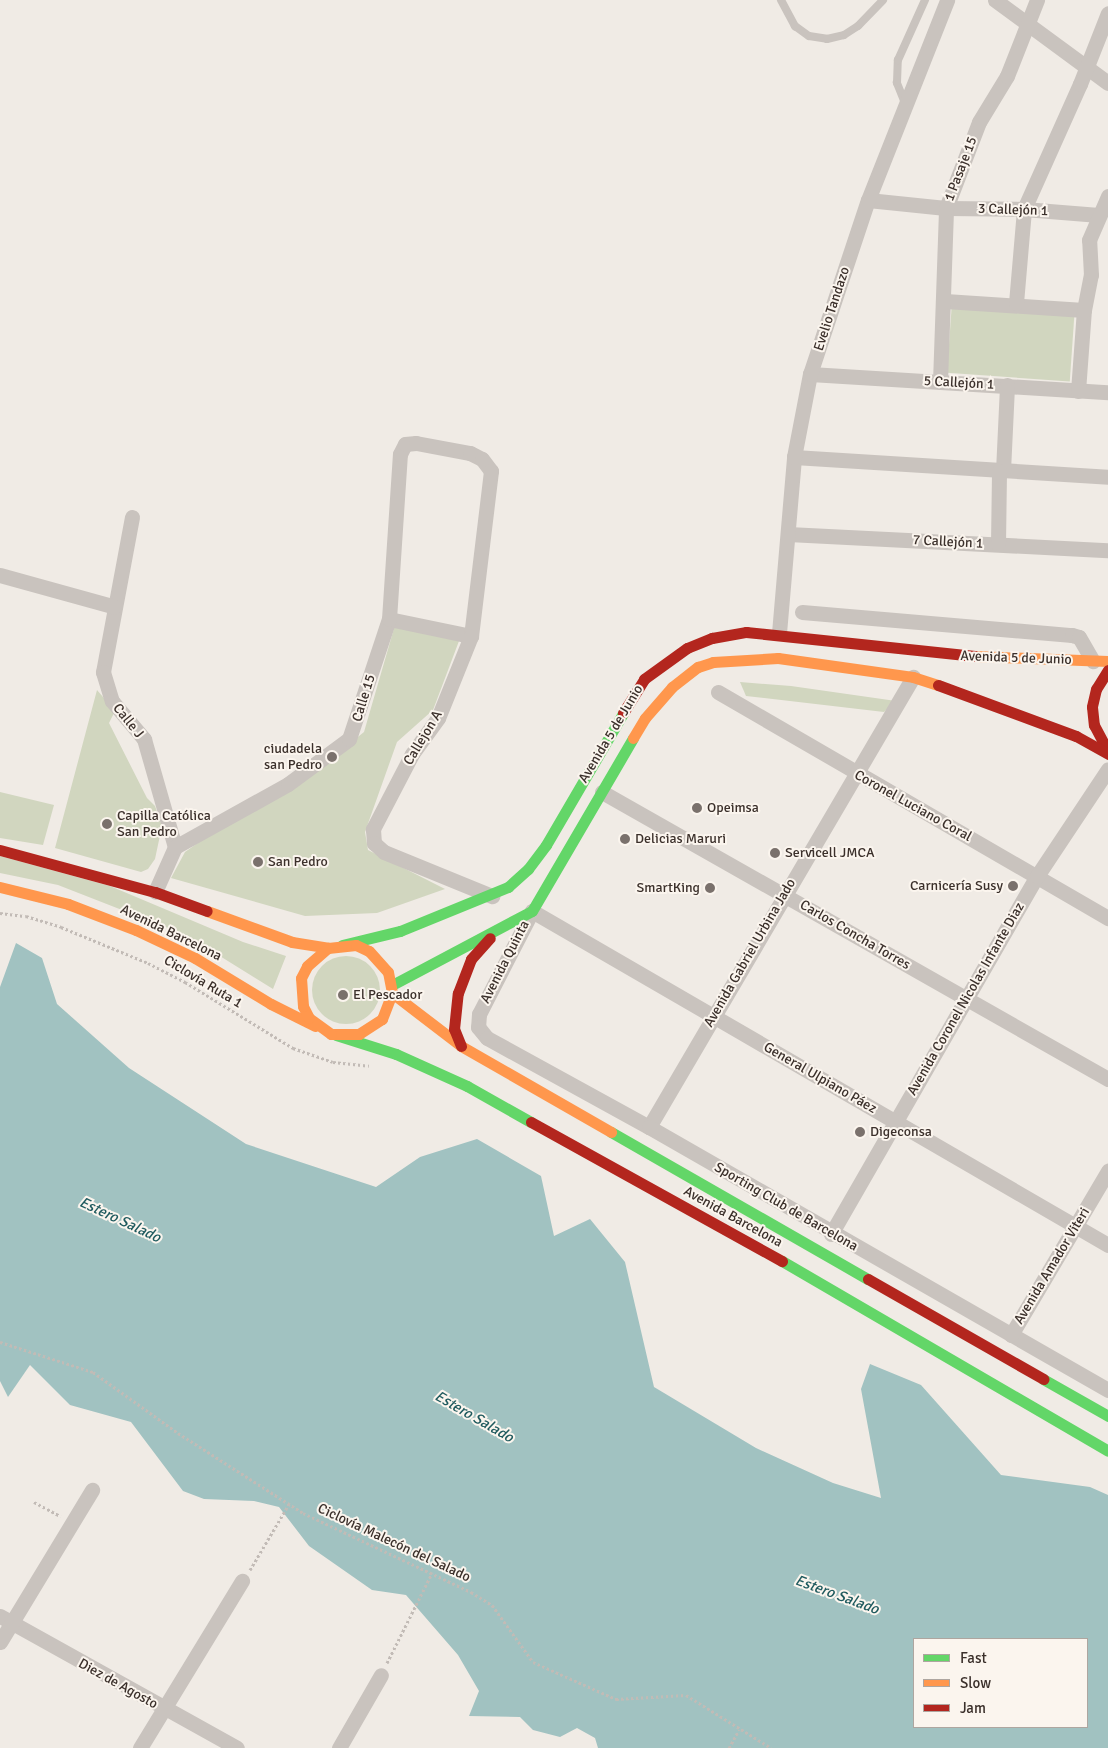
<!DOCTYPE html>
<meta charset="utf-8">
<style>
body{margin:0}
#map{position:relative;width:1108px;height:1748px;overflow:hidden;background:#f0ebe5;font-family:Signika,sans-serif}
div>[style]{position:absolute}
.green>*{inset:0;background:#d1d6bf;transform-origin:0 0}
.round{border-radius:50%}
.water>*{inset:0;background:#a1c2c1}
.path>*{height:3px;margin-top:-1.5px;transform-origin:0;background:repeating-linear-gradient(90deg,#c2bbb6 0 2.5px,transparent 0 5px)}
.lane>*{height:8px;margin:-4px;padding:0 4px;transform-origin:4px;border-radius:4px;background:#c9c3be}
.street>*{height:15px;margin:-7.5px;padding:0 7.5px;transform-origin:7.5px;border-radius:7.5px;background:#c9c3be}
.fast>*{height:11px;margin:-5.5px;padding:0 5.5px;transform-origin:5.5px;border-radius:5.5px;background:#63d668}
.slow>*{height:11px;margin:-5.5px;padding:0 5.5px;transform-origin:5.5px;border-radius:5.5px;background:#ff974d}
.jam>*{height:11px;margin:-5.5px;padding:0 5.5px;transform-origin:5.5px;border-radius:5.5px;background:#b3261e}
.dots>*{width:14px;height:14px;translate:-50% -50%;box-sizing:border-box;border:2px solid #fbf5ee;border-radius:50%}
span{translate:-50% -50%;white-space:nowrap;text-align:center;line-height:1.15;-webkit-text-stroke:4px #fbf5ee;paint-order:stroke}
.street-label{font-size:14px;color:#3b302b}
.poi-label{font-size:14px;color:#3b302b}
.right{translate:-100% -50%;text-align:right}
.left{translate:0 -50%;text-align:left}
.water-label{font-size:15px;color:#1f5a5e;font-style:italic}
.legend{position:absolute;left:913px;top:1638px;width:175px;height:90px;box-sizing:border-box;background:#fbf5ee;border:1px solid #aea6a0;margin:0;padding:6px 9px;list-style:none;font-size:15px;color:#3b302b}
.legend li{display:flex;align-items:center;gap:10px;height:25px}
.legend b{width:25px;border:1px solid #aea6a0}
</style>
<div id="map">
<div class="green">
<i style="left:952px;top:302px;width:123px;height:71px;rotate:4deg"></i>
<i style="clip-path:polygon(395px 625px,459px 641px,433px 710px,397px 742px,365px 832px,368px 850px,445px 889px,377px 913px,305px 916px,171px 878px,185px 852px,225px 824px,292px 790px,364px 732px)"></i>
<i style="clip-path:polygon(740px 682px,791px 686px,896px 701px,884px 712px,746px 696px)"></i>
<i style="clip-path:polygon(97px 690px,115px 711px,109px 723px,147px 798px,155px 806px,162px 826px,155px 859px,148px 869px,141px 872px,55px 848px)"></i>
<i style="clip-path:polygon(0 792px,54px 805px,43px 845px,0 838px)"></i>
<i style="clip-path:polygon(0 856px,110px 886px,243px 942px,286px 956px,273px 989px,186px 935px,58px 885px,0 873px)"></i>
<i class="round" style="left:312px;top:956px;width:68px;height:68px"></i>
</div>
<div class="water">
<i style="clip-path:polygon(evenodd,16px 943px,42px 958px,57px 1004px,129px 1068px,246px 1144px,376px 1187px,420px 1157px,477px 1139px,541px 1176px,554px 1236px,590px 1219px,625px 1262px,654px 1387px,756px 1448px,833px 1483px,881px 1498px,861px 1389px,870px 1364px,921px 1385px,1001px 1475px,1090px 1487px,1108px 1495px,1108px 1748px,598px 1748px,595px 1738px,577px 1728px,560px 1737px,533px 1730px,520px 1717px,469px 1716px,479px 1691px,458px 1655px,406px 1595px,372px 1590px,309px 1546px,279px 1507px,254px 1501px,204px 1499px,183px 1491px,131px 1422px,70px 1405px,30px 1365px,8px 1397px,0 1381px,0 987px,16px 943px,914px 1639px,1087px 1639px,1087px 1727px,914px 1727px,914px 1639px)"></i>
</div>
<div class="path">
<i style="left:0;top:913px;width:26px;rotate:7deg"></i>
<i style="left:26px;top:916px;width:37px;rotate:17deg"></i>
<i style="left:61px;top:927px;width:94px;rotate:22.5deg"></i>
<i style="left:148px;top:963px;width:42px;rotate:27.2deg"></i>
<i style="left:185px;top:982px;width:127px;rotate:31.4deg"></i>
<i style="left:293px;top:1048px;width:42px;rotate:19.3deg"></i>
<i style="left:333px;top:1062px;width:36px;rotate:6deg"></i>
<i style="left:0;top:1342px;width:98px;rotate:17.9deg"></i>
<i style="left:93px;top:1372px;width:105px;rotate:35.7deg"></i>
<i style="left:178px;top:1433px;width:148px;rotate:32.6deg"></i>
<i style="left:303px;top:1513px;width:186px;rotate:25.2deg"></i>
<i style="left:471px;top:1592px;width:25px;rotate:32deg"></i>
<i style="left:492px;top:1605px;width:70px;rotate:54.3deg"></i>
<i style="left:533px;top:1662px;width:91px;rotate:24deg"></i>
<i style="left:616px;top:1699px;width:70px;rotate:-3.3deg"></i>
<i style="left:686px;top:1695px;width:100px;rotate:31.9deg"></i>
<i style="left:34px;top:1502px;width:30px;rotate:28deg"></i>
<i style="left:250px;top:1570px;width:77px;rotate:-59.4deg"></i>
<i style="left:387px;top:1663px;width:101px;rotate:-63.4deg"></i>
<i style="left:729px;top:1748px;width:21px;rotate:-61deg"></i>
</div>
<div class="lane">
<i style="left:781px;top:0;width:30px;rotate:62deg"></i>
<i style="left:795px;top:26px;width:17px;rotate:36deg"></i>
<i style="left:809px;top:36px;width:18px;rotate:9deg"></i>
<i style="left:827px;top:39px;width:17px;rotate:-13deg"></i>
<i style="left:844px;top:35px;width:17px;rotate:-33deg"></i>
<i style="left:858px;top:26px;width:36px;rotate:-46deg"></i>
<i style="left:905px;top:103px;width:22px;rotate:-112deg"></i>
<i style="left:897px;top:83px;width:23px;rotate:-88deg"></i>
<i style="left:898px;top:60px;width:66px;rotate:-65.8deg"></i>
</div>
<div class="street">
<i style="left:995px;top:0;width:140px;rotate:36.3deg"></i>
<i style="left:868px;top:200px;width:78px;rotate:5.9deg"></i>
<i style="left:946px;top:208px;width:78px;rotate:0.7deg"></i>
<i style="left:1024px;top:209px;width:75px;rotate:4.6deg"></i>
<i style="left:945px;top:301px;width:139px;rotate:3.7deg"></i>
<i style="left:1016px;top:303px;width:94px;rotate:-85.1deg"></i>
<i style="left:1024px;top:209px;width:137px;rotate:-65.9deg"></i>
<i style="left:1080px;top:84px;width:76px;rotate:-68.5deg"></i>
<i style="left:810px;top:374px;width:299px;rotate:3.5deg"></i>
<i style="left:940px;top:382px;width:174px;rotate:-88deg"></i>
<i style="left:946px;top:208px;width:92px;rotate:-69deg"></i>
<i style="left:979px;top:122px;width:54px;rotate:-58.7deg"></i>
<i style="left:1007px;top:76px;width:82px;rotate:-68.5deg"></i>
<i style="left:1078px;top:391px;width:81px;rotate:-85.8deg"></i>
<i style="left:1084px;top:310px;width:36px;rotate:-79deg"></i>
<i style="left:1091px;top:275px;width:35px;rotate:-93deg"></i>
<i style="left:1089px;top:240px;width:48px;rotate:-66.6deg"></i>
<i style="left:794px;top:457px;width:315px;rotate:3.6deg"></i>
<i style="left:1003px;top:471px;width:86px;rotate:-87.3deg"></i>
<i style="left:132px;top:517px;width:158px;rotate:100.6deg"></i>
<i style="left:103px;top:672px;width:30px;rotate:73deg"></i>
<i style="left:112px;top:701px;width:50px;rotate:49.9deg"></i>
<i style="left:144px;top:739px;width:112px;rotate:74deg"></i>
<i style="left:175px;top:847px;width:49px;rotate:114deg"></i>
<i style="left:788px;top:534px;width:320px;rotate:2.9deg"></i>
<i style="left:998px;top:544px;width:73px;rotate:-89.2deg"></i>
<i style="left:0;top:575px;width:119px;rotate:15.5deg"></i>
<i style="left:802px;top:612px;width:271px;rotate:4.9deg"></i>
<i style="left:1072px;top:635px;width:7px;rotate:16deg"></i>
<i style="left:1079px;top:637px;width:28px;rotate:60deg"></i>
<i style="left:389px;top:619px;width:84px;rotate:11.7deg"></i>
<i style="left:779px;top:633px;width:177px;rotate:-85.1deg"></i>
<i style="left:794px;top:457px;width:85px;rotate:-79.1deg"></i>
<i style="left:810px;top:374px;width:183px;rotate:-71.6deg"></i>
<i style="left:868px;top:200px;width:215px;rotate:-68.4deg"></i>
<i style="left:718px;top:692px;width:451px;rotate:30.1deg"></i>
<i style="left:602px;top:792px;width:582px;rotate:29.56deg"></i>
<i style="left:175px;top:847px;width:129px;rotate:-29.1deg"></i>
<i style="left:288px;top:784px;width:76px;rotate:-36.4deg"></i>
<i style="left:349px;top:739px;width:126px;rotate:-71.6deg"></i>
<i style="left:389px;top:619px;width:165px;rotate:-86.2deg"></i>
<i style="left:400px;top:454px;width:11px;rotate:-63deg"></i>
<i style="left:405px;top:444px;width:11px;rotate:-5deg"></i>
<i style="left:416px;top:443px;width:55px;rotate:10.5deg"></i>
<i style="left:470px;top:453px;width:13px;rotate:27deg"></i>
<i style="left:482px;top:459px;width:15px;rotate:53deg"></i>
<i style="left:491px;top:471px;width:166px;rotate:96.9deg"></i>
<i style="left:471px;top:636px;width:88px;rotate:111.9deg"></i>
<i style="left:438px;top:718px;width:44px;rotate:125.8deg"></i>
<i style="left:412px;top:754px;width:85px;rotate:117.5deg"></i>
<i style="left:373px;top:829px;width:14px;rotate:86deg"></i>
<i style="left:374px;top:843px;width:13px;rotate:42deg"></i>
<i style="left:384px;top:852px;width:117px;rotate:22.2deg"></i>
<i style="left:649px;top:1127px;width:522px;rotate:-59.6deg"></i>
<i style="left:831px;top:1234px;width:413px;rotate:-60.1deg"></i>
<i style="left:1037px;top:876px;width:128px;rotate:-56.4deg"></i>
<i style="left:1108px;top:1245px;width:666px;rotate:-149.89deg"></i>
<i style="left:532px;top:911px;width:116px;rotate:117.2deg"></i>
<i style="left:479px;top:1014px;width:13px;rotate:94deg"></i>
<i style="left:478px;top:1027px;width:14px;rotate:51deg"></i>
<i style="left:487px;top:1038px;width:185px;rotate:28.8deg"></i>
<i style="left:649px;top:1127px;width:529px;rotate:29.81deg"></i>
<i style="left:1011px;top:1335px;width:191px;rotate:-59.4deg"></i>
<i style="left:0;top:1616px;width:271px;rotate:29.1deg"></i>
<i style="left:0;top:1642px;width:178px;rotate:-58.8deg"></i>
<i style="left:140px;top:1748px;width:196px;rotate:-58.6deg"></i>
<i style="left:339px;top:1748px;width:84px;rotate:-60.1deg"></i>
</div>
<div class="fast">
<i style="left:342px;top:945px;width:60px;rotate:-13.6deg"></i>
<i style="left:400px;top:931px;width:117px;rotate:-22.2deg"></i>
<i style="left:508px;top:887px;width:27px;rotate:-42deg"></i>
<i style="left:528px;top:869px;width:30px;rotate:-53deg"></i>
<i style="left:546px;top:845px;width:153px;rotate:-59.7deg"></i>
<i style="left:392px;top:985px;width:158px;rotate:-27.9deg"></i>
<i style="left:532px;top:911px;width:200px;rotate:-59.7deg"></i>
<i style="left:336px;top:1035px;width:63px;rotate:17.6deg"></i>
<i style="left:396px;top:1054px;width:78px;rotate:24.3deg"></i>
<i style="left:467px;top:1086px;width:73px;rotate:29.4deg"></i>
<i style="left:611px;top:1132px;width:296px;rotate:29.8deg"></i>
<i style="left:782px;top:1261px;width:377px;rotate:30.2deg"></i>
<i style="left:1043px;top:1379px;width:75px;rotate:29.6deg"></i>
</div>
<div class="slow">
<i style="left:975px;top:656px;width:133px;rotate:2.2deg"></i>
<i style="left:633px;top:738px;width:23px;rotate:-59deg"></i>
<i style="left:645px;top:718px;width:41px;rotate:-48.9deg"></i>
<i style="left:672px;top:687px;width:33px;rotate:-38deg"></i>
<i style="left:698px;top:667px;width:16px;rotate:-18deg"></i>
<i style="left:713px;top:662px;width:65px;rotate:-3.5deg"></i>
<i style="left:778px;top:658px;width:136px;rotate:8deg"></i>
<i style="left:913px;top:677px;width:26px;rotate:18deg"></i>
<i style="left:0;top:887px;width:70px;rotate:14deg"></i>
<i style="left:68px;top:904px;width:73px;rotate:20.9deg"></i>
<i style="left:136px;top:930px;width:65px;rotate:25.4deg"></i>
<i style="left:195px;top:958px;width:89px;rotate:31.2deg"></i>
<i style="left:271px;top:1004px;width:49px;rotate:26.6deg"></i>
<i style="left:207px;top:911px;width:90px;rotate:20deg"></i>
<i style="left:292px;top:942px;width:36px;rotate:9deg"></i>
<i style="left:328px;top:948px;width:28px;rotate:-6deg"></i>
<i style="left:356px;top:945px;width:14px;rotate:25deg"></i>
<i style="left:369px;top:951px;width:28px;rotate:48deg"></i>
<i style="left:388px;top:972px;width:21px;rotate:79deg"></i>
<i style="left:392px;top:993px;width:28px;rotate:111deg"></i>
<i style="left:382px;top:1019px;width:27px;rotate:147deg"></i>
<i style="left:359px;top:1034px;width:28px;rotate:180deg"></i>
<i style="left:331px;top:1034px;width:27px;rotate:-144deg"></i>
<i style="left:309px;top:1018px;width:13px;rotate:-117deg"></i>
<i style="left:303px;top:1006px;width:28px;rotate:-94deg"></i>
<i style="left:301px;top:978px;width:13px;rotate:-63deg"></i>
<i style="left:307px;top:966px;width:28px;rotate:-41deg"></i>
<i style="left:392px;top:993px;width:87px;rotate:37.5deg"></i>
<i style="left:461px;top:1046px;width:173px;rotate:29.8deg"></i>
</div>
<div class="jam">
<i style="left:1108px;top:670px;width:22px;rotate:122deg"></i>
<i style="left:1096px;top:689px;width:18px;rotate:103deg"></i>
<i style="left:1092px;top:707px;width:18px;rotate:84deg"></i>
<i style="left:1094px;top:725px;width:30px;rotate:62deg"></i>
<i style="left:938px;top:685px;width:147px;rotate:20.3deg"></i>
<i style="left:1076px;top:736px;width:37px;rotate:29deg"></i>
<i style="left:623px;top:713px;width:40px;rotate:-58deg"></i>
<i style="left:644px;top:679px;width:53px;rotate:-35.8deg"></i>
<i style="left:687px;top:648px;width:27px;rotate:-22deg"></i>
<i style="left:712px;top:638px;width:35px;rotate:-10deg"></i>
<i style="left:746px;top:632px;width:230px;rotate:6deg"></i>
<i style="left:0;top:850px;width:161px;rotate:15.2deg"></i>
<i style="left:155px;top:892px;width:55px;rotate:20.1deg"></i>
<i style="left:461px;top:1046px;width:18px;rotate:-112deg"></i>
<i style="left:454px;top:1029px;width:36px;rotate:-84deg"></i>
<i style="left:458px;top:993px;width:36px;rotate:-69deg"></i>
<i style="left:471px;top:959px;width:28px;rotate:-48deg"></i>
<i style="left:531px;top:1122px;width:287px;rotate:29deg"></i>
<i style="left:868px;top:1279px;width:202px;rotate:29.7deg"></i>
</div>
<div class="dots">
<i style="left:332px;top:757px;background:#7a716c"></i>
<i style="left:697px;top:808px;background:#7a716c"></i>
<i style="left:107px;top:824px;background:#7a716c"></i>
<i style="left:625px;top:839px;background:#7a716c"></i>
<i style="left:775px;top:853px;background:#7a716c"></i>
<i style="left:258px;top:862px;background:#7a716c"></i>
<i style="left:1013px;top:886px;background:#7a716c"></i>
<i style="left:710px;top:888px;background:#7a716c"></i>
<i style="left:343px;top:995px;background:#7a716c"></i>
<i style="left:860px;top:1132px;background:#7a716c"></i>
</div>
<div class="street-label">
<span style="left:961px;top:169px;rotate:-69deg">1 Pasaje 15</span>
<span style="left:1013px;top:210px;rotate:2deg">3 Callejón 1</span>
<span style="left:832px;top:309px;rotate:-72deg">Evelio Tandazo</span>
<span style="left:959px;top:383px;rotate:3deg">5 Callejón 1</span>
<span style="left:948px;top:542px;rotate:3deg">7 Callejón 1</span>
<span style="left:1016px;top:658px;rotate:2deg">Avenida 5 de Junio</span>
<span style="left:364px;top:698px;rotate:-73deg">Calle 15</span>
<span style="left:128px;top:721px;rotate:51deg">Calle J</span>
<span style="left:611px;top:734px;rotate:-59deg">Avenida 5 de Junio</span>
<span style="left:423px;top:738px;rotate:-59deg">Callejon A</span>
<span style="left:913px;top:806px;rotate:29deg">Coronel Luciano Coral</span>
<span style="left:171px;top:933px;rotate:26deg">Avenida Barcelona</span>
<span style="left:855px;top:935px;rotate:30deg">Carlos Concha Torres</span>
<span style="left:750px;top:953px;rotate:-60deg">Avenida Gabriel Urbina Jado</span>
<span style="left:505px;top:962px;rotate:-63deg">Avenida Quinta</span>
<span style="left:203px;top:982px;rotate:31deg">Ciclovía Ruta 1</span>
<span style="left:966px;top:999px;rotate:-60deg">Avenida Coronel Nicolas Infante Diaz</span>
<span style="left:820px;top:1078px;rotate:30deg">General Ulpiano Páez</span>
<span style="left:786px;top:1207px;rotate:30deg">Sporting Club de Barcelona</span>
<span style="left:733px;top:1217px;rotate:29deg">Avenida Barcelona</span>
<span style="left:1052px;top:1266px;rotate:-59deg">Avenida Amador Viteri</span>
<span style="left:394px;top:1543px;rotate:25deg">Ciclovía Malecón del Salado</span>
<span style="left:118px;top:1684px;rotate:29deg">Diez de Agosto</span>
</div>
<div class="poi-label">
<span class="right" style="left:322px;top:757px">ciudadela<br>san Pedro</span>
<span class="left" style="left:707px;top:808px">Opeimsa</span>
<span class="left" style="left:117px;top:824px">Capilla Católica<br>San Pedro</span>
<span class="left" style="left:635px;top:839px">Delicias Maruri</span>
<span class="left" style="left:785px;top:853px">Servicell JMCA</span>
<span class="left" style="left:268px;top:862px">San Pedro</span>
<span class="right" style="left:1003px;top:886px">Carnicería Susy</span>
<span class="right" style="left:700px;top:888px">SmartKing</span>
<span class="left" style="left:353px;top:995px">El Pescador</span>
<span class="left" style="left:870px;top:1132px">Digeconsa</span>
</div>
<div class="water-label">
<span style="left:120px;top:1220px;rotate:25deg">Estero Salado</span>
<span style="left:474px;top:1417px;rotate:30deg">Estero Salado</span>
<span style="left:837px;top:1595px;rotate:20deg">Estero Salado</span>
</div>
<ul class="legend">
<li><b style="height:6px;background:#63d668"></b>Fast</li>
<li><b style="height:6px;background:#ff974d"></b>Slow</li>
<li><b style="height:6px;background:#b3261e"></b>Jam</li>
</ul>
</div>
